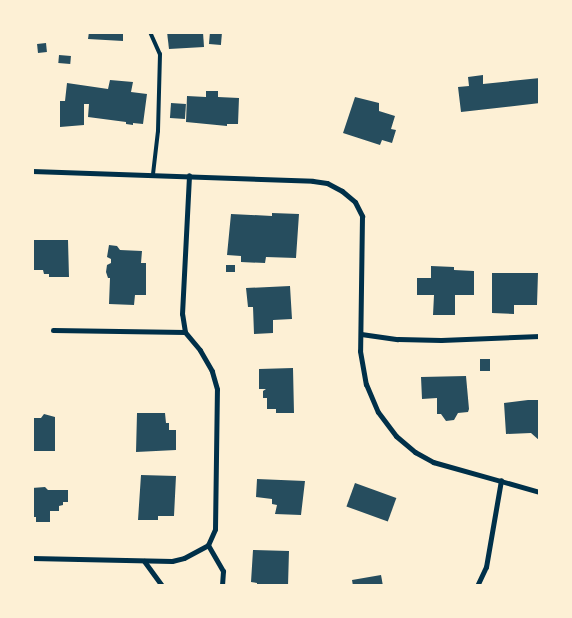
<!DOCTYPE html>
<style>
body{margin:0}
#map{position:relative;width:572px;height:618px;overflow:hidden;background:#fdf0d5;font-family:Commissioner,sans-serif}
div>[style]{position:absolute}
.green>*{inset:0;background:#b9caca;transform-origin:0 0}
.building>*{inset:0;background:#264d5e;transform-origin:0 0}
.service>*{height:4px;margin:-2px;padding:0 2px;transform-origin:2px;border-radius:2px;background:#003049}
.minor>*{height:5px;margin:-2.5px;padding:0 2.5px;transform-origin:2.5px;border-radius:2.5px;background:#003049}
span{translate:-50% -50%;white-space:nowrap;text-align:center;line-height:1.15;-webkit-text-stroke:4.5px #fdf0d5;paint-order:stroke}
.frame{position:absolute;inset:0;border:34px solid #fdf0d5;pointer-events:none}
</style>
<div id="map">
<div class="green">
<i style="left:539px;top:32px;width:1px;height:285px;rotate:90deg"></i>
</div>
<div class="building">
<i style="clip-path:polygon(89px 32px,123px 32px,123px 41px,88px 39px)"></i>
<i style="clip-path:polygon(167px 32px,203px 32px,204px 47px,169px 49px)"></i>
<i style="left:210px;top:32px;width:12px;height:12px;rotate:5deg"></i>
<i style="left:46px;top:43px;width:9px;height:9px;rotate:84deg"></i>
<i style="left:59px;top:55px;width:12px;height:8px;rotate:5deg"></i>
<i style="clip-path:polygon(483px 75px,483px 84px,540px 78px,540px 103px,461px 112px,458px 87px,469px 86px,468px 77px)"></i>
<i style="clip-path:polygon(110px 80px,133px 82px,131px 92px,147px 94px,143px 124px,133px 123px,133px 125px,126px 124px,126px 122px,88px 117px,89px 104px,84px 104px,84px 125px,60px 127px,60px 101px,65px 101px,67px 83px,108px 89px)"></i>
<i style="clip-path:polygon(206px 91px,218px 91px,218px 97px,239px 98px,238px 124px,227px 124px,227px 126px,186px 122px,187px 96px,206px 97px)"></i>
<i style="clip-path:polygon(355px 97px,379px 103px,379px 111px,395px 116px,391px 129px,396px 130px,392px 143px,382px 140px,380px 145px,343px 133px)"></i>
<i style="left:171px;top:103px;width:15px;height:15px;rotate:4deg"></i>
<i style="clip-path:polygon(272px 213px,299px 214px,296px 258px,266px 257px,265px 263px,241px 262px,241px 256px,227px 255px,231px 214px,272px 216px)"></i>
<i style="clip-path:polygon(32px 240px,68px 240px,69px 277px,49px 277px,49px 274px,44px 274px,43px 270px,32px 270px)"></i>
<i style="clip-path:polygon(109px 245px,117px 246px,120px 250px,142px 251px,141px 263px,146px 263px,146px 295px,135px 295px,134px 305px,109px 304px,110px 278px,108px 278px,106px 272px,107px 265px,111px 263px,111px 259px,107px 257px)"></i>
<i style="left:226px;top:265px;width:9px;height:7px"></i>
<i style="clip-path:polygon(431px 266px,454px 267px,454px 270px,474px 271px,474px 295px,455px 295px,455px 315px,433px 315px,434px 295px,417px 295px,417px 278px,431px 278px)"></i>
<i style="clip-path:polygon(492px 273px,538px 273px,537px 305px,514px 305px,514px 314px,492px 313px)"></i>
<i style="clip-path:polygon(290px 286px,292px 319px,273px 320px,273px 333px,254px 334px,253px 307px,248px 307px,246px 288px)"></i>
<i style="left:480px;top:359px;width:10px;height:12px"></i>
<i style="clip-path:polygon(293px 368px,294px 413px,276px 413px,276px 409px,267px 409px,267px 398px,263px 398px,263px 391px,266px 389px,259px 389px,259px 369px)"></i>
<i style="clip-path:polygon(466px 376px,469px 409px,468px 412px,458px 413px,454px 420px,446px 421px,441px 414px,437px 414px,437px 398px,422px 399px,421px 377px)"></i>
<i style="clip-path:polygon(528px 400px,540px 400px,540px 441px,531px 433px,506px 434px,504px 403px)"></i>
<i style="clip-path:polygon(137px 413px,165px 413px,166px 423px,169px 423px,169px 430px,176px 430px,176px 450px,136px 452px)"></i>
<i style="clip-path:polygon(44px 414px,55px 417px,55px 451px,32px 451px,33px 418px,41px 418px)"></i>
<i style="clip-path:polygon(141px 475px,176px 476px,174px 516px,158px 516px,158px 520px,138px 520px)"></i>
<i style="clip-path:polygon(257px 479px,305px 481px,301px 515px,275px 514px,277px 505px,272px 504px,272px 499px,256px 497px)"></i>
<i style="left:355px;top:483px;width:44px;height:25px;rotate:20deg"></i>
<i style="clip-path:polygon(45px 487px,48px 490px,68px 490px,68px 502px,63px 502px,63px 505px,59px 506px,59px 511px,50px 511px,50px 522px,36px 522px,36px 517px,32px 517px,32px 488px)"></i>
<i style="clip-path:polygon(253px 550px,289px 551px,288px 586px,257px 586px,257px 583px,251px 582px)"></i>
<i style="clip-path:polygon(381px 575px,383px 586px,353px 586px,352px 580px)"></i>
</div>
<div class="service">
<i style="left:150px;top:32px;width:24px;rotate:66deg"></i>
<i style="left:160px;top:54px;width:77px;rotate:91.5deg"></i>
<i style="left:158px;top:131px;width:43px;rotate:96.6deg"></i>
</div>
<div class="minor">
<i style="left:32px;top:171px;width:281px;rotate:2deg"></i>
<i style="left:313px;top:181px;width:14px;rotate:8deg"></i>
<i style="left:327px;top:183px;width:17px;rotate:28deg"></i>
<i style="left:342px;top:191px;width:17px;rotate:40deg"></i>
<i style="left:355px;top:202px;width:16px;rotate:63deg"></i>
<i style="left:362px;top:216px;width:135px;rotate:90.8deg"></i>
<i style="left:360px;top:351px;width:34px;rotate:80deg"></i>
<i style="left:366px;top:384px;width:30px;rotate:67deg"></i>
<i style="left:378px;top:412px;width:30px;rotate:53deg"></i>
<i style="left:396px;top:436px;width:25px;rotate:40deg"></i>
<i style="left:415px;top:452px;width:21px;rotate:29deg"></i>
<i style="left:433px;top:462px;width:111px;rotate:15.7deg"></i>
<i style="left:53px;top:330px;width:132px;rotate:0.9deg"></i>
<i style="left:361px;top:334px;width:37px;rotate:8deg"></i>
<i style="left:398px;top:339px;width:43px;rotate:1.3deg"></i>
<i style="left:441px;top:340px;width:99px;rotate:-2.3deg"></i>
<i style="left:208px;top:545px;width:30px;rotate:60deg"></i>
<i style="left:223px;top:571px;width:15px;rotate:94deg"></i>
<i style="left:32px;top:558px;width:140px;rotate:1.2deg"></i>
<i style="left:172px;top:561px;width:12px;rotate:-14deg"></i>
<i style="left:184px;top:558px;width:27px;rotate:-28deg"></i>
<i style="left:208px;top:545px;width:17px;rotate:-66deg"></i>
<i style="left:215px;top:529px;width:140px;rotate:-89.2deg"></i>
<i style="left:217px;top:389px;width:19px;rotate:-106deg"></i>
<i style="left:212px;top:371px;width:24px;rotate:-120deg"></i>
<i style="left:200px;top:350px;width:23px;rotate:-130deg"></i>
<i style="left:185px;top:332px;width:18px;rotate:-99deg"></i>
<i style="left:182px;top:314px;width:139px;rotate:-87.1deg"></i>
<i style="left:144px;top:561px;width:31px;rotate:54deg"></i>
<i style="left:477px;top:586px;width:21px;rotate:-65deg"></i>
<i style="left:486px;top:567px;width:88px;rotate:-80.2deg"></i>
</div>
<div class="frame"></div>
</div>
